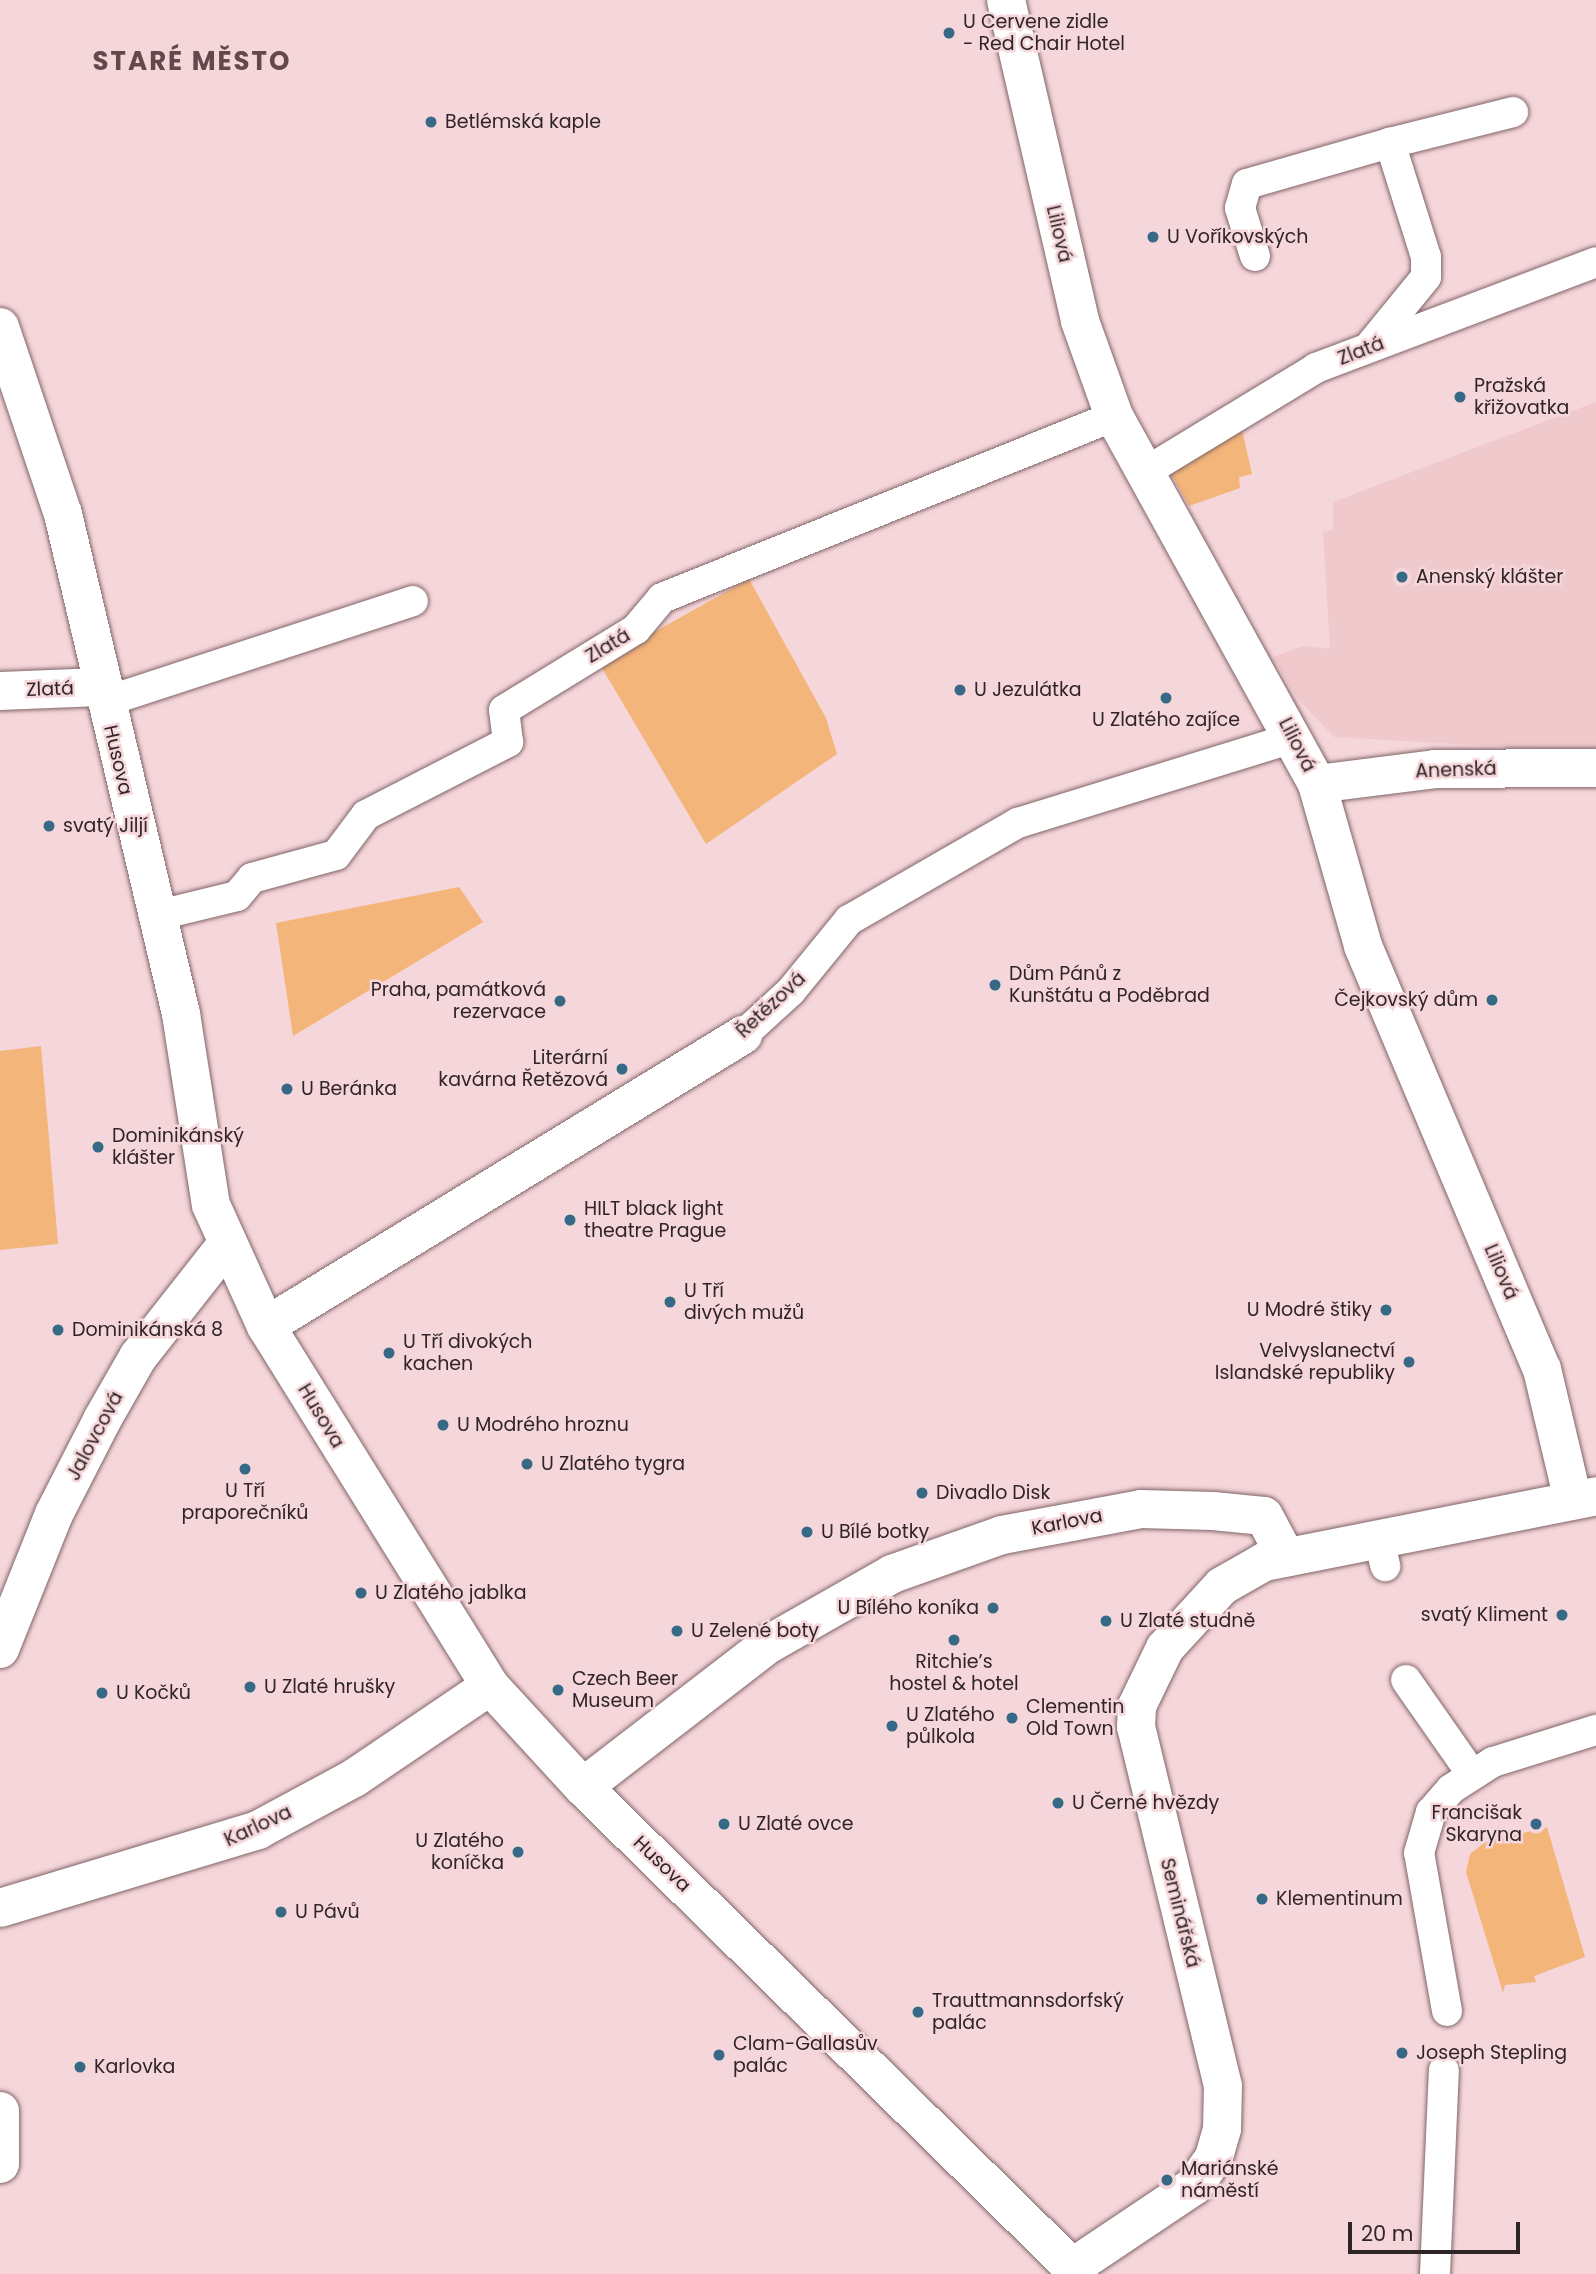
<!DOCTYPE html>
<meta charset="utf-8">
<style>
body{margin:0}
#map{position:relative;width:1596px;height:2274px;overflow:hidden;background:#f5d6da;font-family:Poppins,sans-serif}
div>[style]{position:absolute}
.built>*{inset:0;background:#f0c9cd}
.green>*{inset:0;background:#f3b57a}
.roads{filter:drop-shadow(0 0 2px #806568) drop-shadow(0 0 2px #806568)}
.lane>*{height:30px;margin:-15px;padding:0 15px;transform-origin:15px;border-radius:15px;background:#fff}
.street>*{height:38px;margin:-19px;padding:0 19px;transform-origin:19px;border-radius:19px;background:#fff}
.dots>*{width:19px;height:19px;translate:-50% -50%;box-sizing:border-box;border:4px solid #f5d6da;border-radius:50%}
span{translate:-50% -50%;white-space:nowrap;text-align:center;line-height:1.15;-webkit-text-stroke:5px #f5d6da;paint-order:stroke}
.poi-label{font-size:19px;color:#302526}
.left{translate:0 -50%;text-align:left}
.right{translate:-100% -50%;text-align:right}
.street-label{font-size:19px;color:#302526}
.district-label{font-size:26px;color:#62494c;font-weight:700;letter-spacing:2px}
.scale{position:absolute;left:1348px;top:2222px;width:172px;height:32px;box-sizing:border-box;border:4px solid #302526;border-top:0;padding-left:9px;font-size:21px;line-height:24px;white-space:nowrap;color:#302526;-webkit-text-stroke:5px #f5d6da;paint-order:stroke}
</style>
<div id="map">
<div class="built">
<i style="clip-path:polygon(1596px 402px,1596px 752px,1334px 737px,1297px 698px,1273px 657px,1303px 646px,1330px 649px,1323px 532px,1333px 530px,1333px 502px)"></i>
</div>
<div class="green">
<i style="clip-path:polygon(1241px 425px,1252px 474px,1239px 477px,1240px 488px,1189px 506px,1170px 472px)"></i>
<i style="clip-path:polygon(749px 579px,826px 718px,837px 754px,706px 844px,599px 663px)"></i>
<i style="clip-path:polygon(459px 887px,483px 922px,293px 1036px,276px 923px)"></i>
<i style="clip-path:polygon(41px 1046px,58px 1244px,0 1250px,0 1051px)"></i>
<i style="clip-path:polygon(1547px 1827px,1585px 1957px,1534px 1976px,1536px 1982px,1505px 1985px,1503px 1993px,1466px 1872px,1470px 1854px,1484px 1843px)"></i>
</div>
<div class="roads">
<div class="lane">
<i style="left:1255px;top:256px;width:50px;rotate:-107.4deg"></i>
<i style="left:1240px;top:208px;width:25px;rotate:-74deg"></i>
<i style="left:1247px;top:184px;width:149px;rotate:-16deg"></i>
<i style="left:1369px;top:347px;width:90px;rotate:-50.8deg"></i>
<i style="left:1426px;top:277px;width:20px;rotate:-90deg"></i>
<i style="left:1426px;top:257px;width:120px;rotate:-107.5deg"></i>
<i style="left:1390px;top:143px;width:127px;rotate:-14.1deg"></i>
<i style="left:1142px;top:474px;width:204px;rotate:-31.3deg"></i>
<i style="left:1316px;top:368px;width:299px;rotate:-20.7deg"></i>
<i style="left:104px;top:702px;width:325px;rotate:-18.1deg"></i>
<i style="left:155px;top:916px;width:84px;rotate:-13.7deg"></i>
<i style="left:237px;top:896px;width:23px;rotate:-50deg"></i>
<i style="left:252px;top:878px;width:87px;rotate:-15.3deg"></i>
<i style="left:336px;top:855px;width:50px;rotate:-53.1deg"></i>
<i style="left:366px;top:815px;width:160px;rotate:-27.2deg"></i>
<i style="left:508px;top:742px;width:32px;rotate:-97deg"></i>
<i style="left:504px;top:710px;width:155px;rotate:-31.5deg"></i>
<i style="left:636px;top:629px;width:40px;rotate:-50deg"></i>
<i style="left:662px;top:598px;width:487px;rotate:-21.9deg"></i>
<i style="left:743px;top:1035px;width:65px;rotate:-42.5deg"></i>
<i style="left:791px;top:991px;width:92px;rotate:-50.8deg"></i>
<i style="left:849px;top:920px;width:195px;rotate:-29.9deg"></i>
<i style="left:1018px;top:823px;width:290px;rotate:-17.2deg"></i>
<i style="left:1379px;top:1539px;width:28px;rotate:77deg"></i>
<i style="left:1406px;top:1680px;width:113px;rotate:55deg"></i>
<i style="left:1447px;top:2011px;width:160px;rotate:-100deg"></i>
<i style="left:1419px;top:1853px;width:43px;rotate:-73.7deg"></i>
<i style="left:1431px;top:1812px;width:30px;rotate:-49deg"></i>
<i style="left:1451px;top:1789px;width:50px;rotate:-32.7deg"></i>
<i style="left:1493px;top:1762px;width:108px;rotate:-17.3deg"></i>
<i style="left:1435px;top:2274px;width:204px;rotate:-87.5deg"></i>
</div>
<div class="street">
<i style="left:1006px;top:0;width:329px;rotate:77deg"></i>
<i style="left:1080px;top:321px;width:101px;rotate:70.3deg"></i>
<i style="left:1114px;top:416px;width:420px;rotate:61.1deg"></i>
<i style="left:1317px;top:784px;width:168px;rotate:74.1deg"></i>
<i style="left:1363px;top:946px;width:459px;rotate:67.1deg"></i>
<i style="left:1542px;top:1369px;width:135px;rotate:76.7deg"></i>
<i style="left:0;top:327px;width:197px;rotate:71.4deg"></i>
<i style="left:63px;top:514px;width:514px;rotate:76.72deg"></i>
<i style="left:181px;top:1014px;width:193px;rotate:81.1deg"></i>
<i style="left:211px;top:1205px;width:133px;rotate:65.6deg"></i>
<i style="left:266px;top:1326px;width:424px;rotate:58.1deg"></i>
<i style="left:490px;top:1686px;width:137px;rotate:47.4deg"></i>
<i style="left:583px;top:1787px;width:695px;rotate:44.48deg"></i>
<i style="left:0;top:691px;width:100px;rotate:-2.3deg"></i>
<i style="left:1317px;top:784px;width:119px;rotate:-7.2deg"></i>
<i style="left:1435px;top:769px;width:161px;rotate:-0.4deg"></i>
<i style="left:266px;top:1326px;width:559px;rotate:-31.39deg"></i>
<i style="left:0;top:1649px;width:145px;rotate:-68.2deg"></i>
<i style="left:54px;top:1514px;width:106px;rotate:-62.9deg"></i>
<i style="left:102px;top:1420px;width:73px;rotate:-60.3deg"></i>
<i style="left:138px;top:1357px;width:144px;rotate:-51.8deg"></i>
<i style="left:583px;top:1787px;width:235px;rotate:-37.6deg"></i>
<i style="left:769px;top:1644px;width:142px;rotate:-29.6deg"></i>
<i style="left:892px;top:1574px;width:117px;rotate:-19.5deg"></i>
<i style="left:1002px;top:1535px;width:141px;rotate:-10.6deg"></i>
<i style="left:1141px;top:1509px;width:72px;rotate:1.6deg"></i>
<i style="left:1213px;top:1511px;width:51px;rotate:5.6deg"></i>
<i style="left:1264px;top:1516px;width:47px;rotate:61.8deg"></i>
<i style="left:0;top:1908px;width:270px;rotate:-16.8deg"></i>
<i style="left:258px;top:1830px;width:109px;rotate:-28.4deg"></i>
<i style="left:354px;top:1778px;width:164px;rotate:-34.1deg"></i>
<i style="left:0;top:2111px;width:53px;rotate:90deg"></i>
<i style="left:1073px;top:2267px;width:146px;rotate:-33.8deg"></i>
<i style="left:1194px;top:2186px;width:35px;rotate:-55deg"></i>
<i style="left:1214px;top:2157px;width:29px;rotate:-74deg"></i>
<i style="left:1222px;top:2129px;width:43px;rotate:-88.7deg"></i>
<i style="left:1223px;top:2086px;width:369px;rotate:-103.6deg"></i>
<i style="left:1136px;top:1727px;width:21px;rotate:-87deg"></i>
<i style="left:1137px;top:1706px;width:64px;rotate:-64.2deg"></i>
<i style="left:1165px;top:1648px;width:84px;rotate:-47.4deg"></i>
<i style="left:1222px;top:1586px;width:48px;rotate:-29.7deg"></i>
<i style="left:1264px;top:1562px;width:338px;rotate:-11.2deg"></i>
</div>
</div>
<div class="dots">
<i style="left:949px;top:33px;background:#366986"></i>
<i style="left:431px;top:122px;background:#366986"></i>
<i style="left:1153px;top:237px;background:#366986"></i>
<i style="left:1460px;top:397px;background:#366986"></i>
<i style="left:1402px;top:577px;background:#366986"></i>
<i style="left:960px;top:690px;background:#366986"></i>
<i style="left:1166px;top:698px;background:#366986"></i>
<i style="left:49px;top:826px;background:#366986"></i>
<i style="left:995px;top:985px;background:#366986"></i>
<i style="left:1492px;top:1000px;background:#366986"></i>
<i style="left:560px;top:1001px;background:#366986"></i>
<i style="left:622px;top:1069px;background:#366986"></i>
<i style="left:287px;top:1089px;background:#366986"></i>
<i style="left:98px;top:1147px;background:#366986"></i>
<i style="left:570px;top:1220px;background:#366986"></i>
<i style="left:670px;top:1302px;background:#366986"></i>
<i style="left:1386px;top:1310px;background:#366986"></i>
<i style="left:58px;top:1330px;background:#366986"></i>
<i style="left:389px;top:1353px;background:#366986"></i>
<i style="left:1409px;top:1362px;background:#366986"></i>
<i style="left:443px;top:1425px;background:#366986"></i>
<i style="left:527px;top:1464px;background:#366986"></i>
<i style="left:245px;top:1469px;background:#366986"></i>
<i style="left:922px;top:1493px;background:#366986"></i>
<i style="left:807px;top:1532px;background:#366986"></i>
<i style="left:361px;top:1593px;background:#366986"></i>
<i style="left:993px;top:1608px;background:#366986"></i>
<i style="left:1562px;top:1615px;background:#366986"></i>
<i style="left:1106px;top:1621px;background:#366986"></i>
<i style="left:677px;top:1631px;background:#366986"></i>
<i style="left:954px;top:1640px;background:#366986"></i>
<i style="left:250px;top:1687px;background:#366986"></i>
<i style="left:558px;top:1690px;background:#366986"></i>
<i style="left:102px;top:1693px;background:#366986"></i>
<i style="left:1012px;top:1718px;background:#366986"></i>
<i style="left:892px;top:1726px;background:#366986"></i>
<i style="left:1058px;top:1803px;background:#366986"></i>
<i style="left:724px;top:1824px;background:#366986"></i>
<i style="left:1536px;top:1824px;background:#366986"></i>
<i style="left:518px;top:1852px;background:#366986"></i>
<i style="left:1262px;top:1899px;background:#366986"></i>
<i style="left:281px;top:1912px;background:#366986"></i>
<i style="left:918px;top:2012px;background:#366986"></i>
<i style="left:1402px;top:2053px;background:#366986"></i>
<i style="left:719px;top:2055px;background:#366986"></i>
<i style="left:80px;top:2067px;background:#366986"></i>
<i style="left:1167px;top:2180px;background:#366986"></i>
</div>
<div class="poi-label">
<span class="left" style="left:963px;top:33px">U Cervene zidle<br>- Red Chair Hotel</span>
<span class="left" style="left:445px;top:122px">Betlémská kaple</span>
<span class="left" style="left:1167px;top:237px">U Voříkovských</span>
<span class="left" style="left:1474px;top:397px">Pražská<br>křižovatka</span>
<span class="left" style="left:1416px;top:577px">Anenský klášter</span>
<span class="left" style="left:974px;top:690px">U Jezulátka</span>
<span style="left:1166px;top:720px">U Zlatého zajíce</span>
<span class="left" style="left:63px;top:826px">svatý Jiljí</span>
<span class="left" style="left:1009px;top:985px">Dům Pánů z<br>Kunštátu a Poděbrad</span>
<span class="right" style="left:546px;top:1001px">Praha, památková<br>rezervace</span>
<span class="right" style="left:1478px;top:1000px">Čejkovský dům</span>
<span class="right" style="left:608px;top:1069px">Literární<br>kavárna Řetězová</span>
<span class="left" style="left:301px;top:1089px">U Beránka</span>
<span class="left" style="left:112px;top:1147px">Dominikánský<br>klášter</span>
<span class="left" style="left:584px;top:1220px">HILT black light<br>theatre Prague</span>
<span class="left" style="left:684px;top:1302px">U Tří<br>divých mužů</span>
<span class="right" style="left:1372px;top:1310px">U Modré štiky</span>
<span class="left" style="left:72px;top:1330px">Dominikánská 8</span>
<span class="left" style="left:403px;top:1353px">U Tří divokých<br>kachen</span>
<span class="right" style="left:1395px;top:1362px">Velvyslanectví<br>Islandské republiky</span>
<span class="left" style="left:457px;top:1425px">U Modrého hroznu</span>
<span class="left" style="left:541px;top:1464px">U Zlatého tygra</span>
<span style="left:245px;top:1502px">U Tří<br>praporečníků</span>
<span class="left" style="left:936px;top:1493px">Divadlo Disk</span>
<span class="left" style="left:821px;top:1532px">U Bílé botky</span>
<span class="left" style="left:375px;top:1593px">U Zlatého jablka</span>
<span class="right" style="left:979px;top:1608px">U Bílého koníka</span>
<span class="right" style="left:1548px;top:1615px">svatý Kliment</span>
<span class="left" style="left:1120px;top:1621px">U Zlaté studně</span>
<span class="left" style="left:691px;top:1631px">U Zelené boty</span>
<span style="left:954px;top:1673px">Ritchie’s<br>hostel &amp; hotel</span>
<span class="left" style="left:572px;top:1690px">Czech Beer<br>Museum</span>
<span class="left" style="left:264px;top:1687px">U Zlaté hrušky</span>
<span class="left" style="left:116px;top:1693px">U Kočků</span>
<span class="left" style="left:1026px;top:1718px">Clementin<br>Old Town</span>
<span class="left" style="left:906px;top:1726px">U Zlatého<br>půlkola</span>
<span class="left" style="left:1072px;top:1803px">U Černé hvězdy</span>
<span class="right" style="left:1522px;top:1824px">Francišak<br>Skaryna</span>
<span class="left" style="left:738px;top:1824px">U Zlaté ovce</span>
<span class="right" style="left:504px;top:1852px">U Zlatého<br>koníčka</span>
<span class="left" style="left:1276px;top:1899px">Klementinum</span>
<span class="left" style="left:295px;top:1912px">U Pávů</span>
<span class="left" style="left:932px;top:2012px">Trauttmannsdorfský<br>palác</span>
<span class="left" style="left:733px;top:2055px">Clam-Gallasův<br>palác</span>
<span class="left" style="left:1416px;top:2053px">Joseph Stepling</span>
<span class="left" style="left:94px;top:2067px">Karlovka</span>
<span class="left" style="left:1181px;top:2180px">Mariánské<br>náměstí</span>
</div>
<div class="street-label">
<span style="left:1059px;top:234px;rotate:77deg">Liliová</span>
<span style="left:1361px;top:351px;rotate:-21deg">Zlatá</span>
<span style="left:608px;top:646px;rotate:-31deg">Zlatá</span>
<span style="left:50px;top:689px;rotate:-2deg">Zlatá</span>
<span style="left:1297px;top:745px;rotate:63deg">Liliová</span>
<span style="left:118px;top:760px;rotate:77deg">Husova</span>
<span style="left:1456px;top:770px;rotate:-2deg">Anenská</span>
<span style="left:771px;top:1005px;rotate:-43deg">Řetězová</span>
<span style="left:1501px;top:1272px;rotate:67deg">Liliová</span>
<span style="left:321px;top:1416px;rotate:59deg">Husova</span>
<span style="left:95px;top:1436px;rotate:-62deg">Jalovcová</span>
<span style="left:1067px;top:1522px;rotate:-11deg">Karlova</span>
<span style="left:258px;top:1826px;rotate:-25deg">Karlova</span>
<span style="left:662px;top:1864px;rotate:44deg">Husova</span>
<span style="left:1180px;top:1913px;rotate:76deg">Seminářská</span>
</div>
<div class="district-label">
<span style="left:192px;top:62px">STARÉ MĚSTO</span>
</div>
<div class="scale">20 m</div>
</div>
